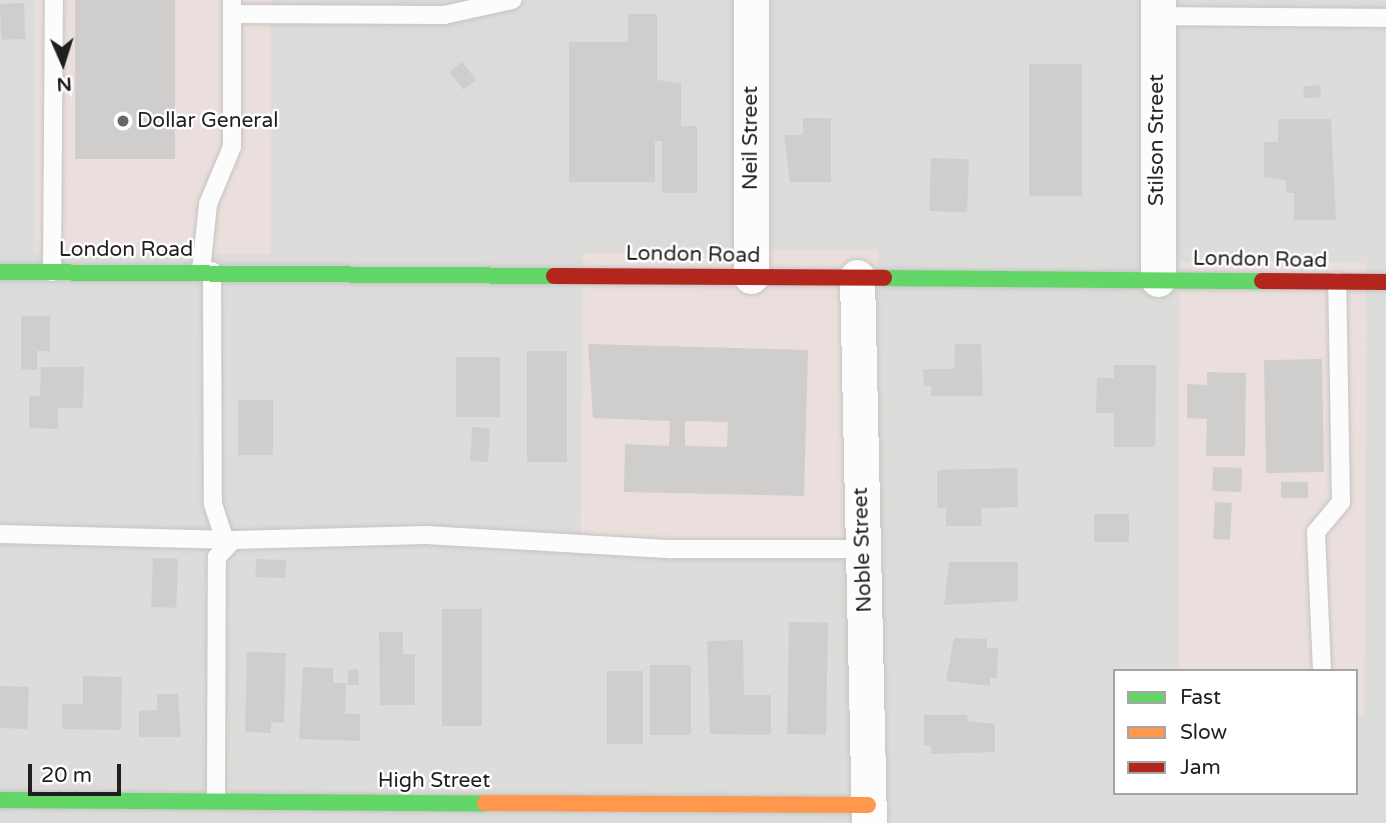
<!DOCTYPE html>
<style>
body{margin:0}
#map{position:relative;width:1386px;height:823px;overflow:hidden;background:#edece9;font-family:"Varela Round",sans-serif}
div>[style]{position:absolute}
.residential>*{inset:0;background:#dcdcda}
.commercial>*{inset:0;background:#eadfdc;transform-origin:0 0}
.religious>*{inset:0;background:#dbdbda;transform-origin:0 0}
.building>*{inset:0;background:#d0cecc;transform-origin:0 0}
.roads{filter:drop-shadow(0 0 2px #c4c4c2) drop-shadow(0 0 2px #c4c4c2)}
.lane>*{height:18px;margin:-9px;padding:0 9px;transform-origin:9px;border-radius:9px;background:#fcfcfc}
.street>*{height:35px;margin:-17.5px;padding:0 17.5px;transform-origin:17.5px;border-radius:17.5px;background:#fcfcfc}
.fast>*{height:16px;margin:-8px;padding:0 8px;transform-origin:8px;border-radius:8px;background:#63d668}
.slow>*{height:16px;margin:-8px;padding:0 8px;transform-origin:8px;border-radius:8px;background:#ff974d}
.jam>*{height:16px;margin:-8px;padding:0 8px;transform-origin:8px;border-radius:8px;background:#b3261e}
.dots>*{width:19px;height:19px;translate:-50% -50%;box-sizing:border-box;border:4px solid #fff;border-radius:50%}
span{translate:-50% -50%;white-space:nowrap;text-align:center;line-height:1.15;-webkit-text-stroke:5px #fff;paint-order:stroke}
.poi-label{font-size:21px;color:#1f1f1f}
.left{translate:0 -50%;text-align:left}
.street-label{font-size:21px;color:#1f1f1f}
.legend{position:absolute;left:1113px;top:669px;width:245px;height:126px;box-sizing:border-box;background:#fff;border:2px solid #a5a5a5;margin:0;padding:9px 12px;list-style:none;font-size:21px;color:#1f1f1f}
.legend li{display:flex;align-items:center;gap:14px;height:35px}
.legend b{width:35px;border:2px solid #a5a5a5}
.north{position:absolute;left:28px;top:28px;width:70px;height:70px;-webkit-text-stroke:5px #fff;paint-order:stroke;rotate:177deg;font-size:19px;font-weight:700;line-height:28px;text-align:center;color:#1f1f1f}
.north::after{content:'';display:block;margin:auto;width:24px;height:32px;background:#1f1f1f;clip-path:polygon(50% 0,100% 100%,50% 72%,0 100%)}
.scale{position:absolute;left:28px;top:764px;width:93px;height:32px;box-sizing:border-box;border:4px solid #1f1f1f;border-top:0;padding-left:9px;font-size:21px;line-height:24px;white-space:nowrap;color:#1f1f1f;-webkit-text-stroke:5px #fff;paint-order:stroke}
</style>
<div id="map">
<div class="residential">
<i style="clip-path:polygon(evenodd,0 0,35px 0,36px 254px,583px 250px,582px 543px,877px 251px,742px 250px,742px 0,1386px 0,1386px 823px,0 823px,0 0,1180px 262px,1366px 263px,1364px 715px,1356px 715px,1356px 793px,1115px 793px,1115px 671px,1179px 671px,1180px 262px)"></i>
</div>
<div class="commercial">
<i style="left:35px;top:0;width:236px;height:254px"></i>
<i style="left:583px;top:250px;width:294px;height:294px"></i>
<i style="clip-path:polygon(1180px 262px,1366px 263px,1364px 715px,1356px 715px,1356px 671px,1179px 671px)"></i>
</div>
<div class="religious">
<i style="left:271px;top:0;width:471px;height:253px"></i>
</div>
<div class="building">
<i style="left:75px;top:0;width:100px;height:159px"></i>
<i style="left:24px;top:3px;width:36px;height:24px;rotate:88deg"></i>
<i style="clip-path:polygon(628px 14px,657px 14px,657px 80px,681px 83px,681px 126px,697px 126px,697px 193px,662px 193px,662px 141px,655px 141px,655px 182px,569px 182px,569px 42px,628px 42px)"></i>
<i style="left:462px;top:62px;width:23px;height:16px;rotate:52deg"></i>
<i style="left:1082px;top:64px;width:132px;height:53px;rotate:90deg"></i>
<i style="left:1320px;top:85px;width:12px;height:17px;rotate:85deg"></i>
<i style="clip-path:polygon(803px 118px,831px 118px,831px 182px,790px 182px,784px 135px,803px 135px)"></i>
<i style="clip-path:polygon(1278px 119px,1331px 119px,1336px 220px,1294px 220px,1294px 193px,1286px 193px,1286px 180px,1264px 177px,1264px 142px,1278px 142px)"></i>
<i style="left:931px;top:158px;width:38px;height:53px;rotate:2deg"></i>
<i style="clip-path:polygon(21px 316px,50px 316px,50px 351px,37px 351px,37px 370px,21px 369px)"></i>
<i style="clip-path:polygon(evenodd,588px 344px,808px 350px,804px 496px,624px 492px,625px 444px,669px 446px,670px 421px,593px 418px,588px 344px,685px 421px,728px 422px,727px 447px,685px 446px,685px 421px)"></i>
<i style="clip-path:polygon(955px 344px,981px 344px,983px 396px,931px 396px,931px 386px,924px 386px,923px 369px,954px 369px)"></i>
<i style="left:527px;top:351px;width:40px;height:111px"></i>
<i style="left:456px;top:357px;width:44px;height:60px"></i>
<i style="left:1322px;top:359px;width:113px;height:58px;rotate:89deg"></i>
<i style="clip-path:polygon(1114px 365px,1156px 365px,1155px 447px,1114px 447px,1114px 413px,1096px 413px,1097px 378px,1114px 378px)"></i>
<i style="clip-path:polygon(41px 367px,84px 367px,83px 408px,58px 408px,58px 429px,29px 428px,29px 396px,40px 396px)"></i>
<i style="clip-path:polygon(1207px 372px,1246px 373px,1245px 456px,1206px 456px,1207px 419px,1187px 418px,1187px 384px,1207px 385px)"></i>
<i style="left:238px;top:400px;width:35px;height:55px"></i>
<i style="left:472px;top:427px;width:18px;height:34px;rotate:3deg"></i>
<i style="left:1213px;top:467px;width:29px;height:24px;rotate:2deg"></i>
<i style="clip-path:polygon(1017px 468px,1018px 507px,981px 508px,982px 526px,946px 526px,946px 508px,937px 508px,937px 470px)"></i>
<i style="left:1281px;top:482px;width:27px;height:16px"></i>
<i style="left:1215px;top:502px;width:17px;height:37px;rotate:3deg"></i>
<i style="left:1094px;top:514px;width:35px;height:28px"></i>
<i style="left:153px;top:558px;width:25px;height:49px;rotate:2deg"></i>
<i style="left:256px;top:559px;width:30px;height:18px;rotate:2deg"></i>
<i style="clip-path:polygon(949px 562px,1018px 562px,1018px 601px,944px 605px)"></i>
<i style="left:442px;top:609px;width:40px;height:117px"></i>
<i style="left:789px;top:622px;width:39px;height:112px;rotate:1deg"></i>
<i style="clip-path:polygon(379px 632px,403px 632px,403px 654px,415px 654px,415px 705px,380px 705px)"></i>
<i style="clip-path:polygon(954px 638px,987px 639px,987px 648px,998px 648px,997px 678px,990px 678px,990px 686px,946px 681px)"></i>
<i style="clip-path:polygon(743px 640px,744px 695px,771px 695px,771px 735px,710px 734px,707px 641px)"></i>
<i style="clip-path:polygon(247px 652px,286px 653px,284px 723px,271px 722px,271px 733px,245px 732px)"></i>
<i style="left:650px;top:665px;width:41px;height:70px"></i>
<i style="clip-path:polygon(303px 667px,333px 668px,333px 683px,346px 683px,345px 714px,360px 714px,360px 741px,299px 739px)"></i>
<i style="clip-path:polygon(358px 669px,359px 685px,348px 685px,348px 670px)"></i>
<i style="left:607px;top:671px;width:36px;height:73px"></i>
<i style="clip-path:polygon(83px 676px,122px 677px,121px 730px,62px 729px,62px 704px,83px 704px)"></i>
<i style="left:0;top:686px;width:29px;height:42px;rotate:2deg"></i>
<i style="clip-path:polygon(157px 694px,178px 694px,181px 737px,139px 737px,139px 711px,157px 710px)"></i>
<i style="clip-path:polygon(924px 715px,967px 715px,968px 721px,995px 724px,995px 752px,931px 754px,931px 745px,924px 745px)"></i>
</div>
<div class="roads">
<div class="lane">
<i style="left:232px;top:14px;width:212px;rotate:0.3deg"></i>
<i style="left:444px;top:15px;width:70px;rotate:-12.4deg"></i>
<i style="left:1158px;top:16px;width:228px;rotate:0.5deg"></i>
<i style="left:201px;top:271px;width:67px;rotate:-84deg"></i>
<i style="left:208px;top:204px;width:62px;rotate:-67.2deg"></i>
<i style="left:232px;top:147px;width:147px;rotate:-90deg"></i>
<i style="left:212px;top:271px;width:233px;rotate:89.8deg"></i>
<i style="left:213px;top:504px;width:38px;rotate:72deg"></i>
<i style="left:52px;top:272px;width:272px;rotate:-89.6deg"></i>
<i style="left:0;top:534px;width:233px;rotate:1.5deg"></i>
<i style="left:1322px;top:671px;width:139px;rotate:-92.5deg"></i>
<i style="left:1316px;top:532px;width:39px;rotate:-50deg"></i>
<i style="left:1341px;top:502px;width:220px;rotate:-91deg"></i>
<i style="left:216px;top:800px;width:243px;rotate:-89.8deg"></i>
<i style="left:217px;top:557px;width:23px;rotate:-47deg"></i>
<i style="left:233px;top:540px;width:193px;rotate:-1.5deg"></i>
<i style="left:426px;top:535px;width:246px;rotate:3.3deg"></i>
<i style="left:672px;top:549px;width:191px"></i>
</div>
<div class="street">
<i style="left:751px;top:0;width:276px;rotate:90deg"></i>
<i style="left:857px;top:277px;width:546px;rotate:88.74deg"></i>
<i style="left:1158px;top:279px;width:279px;rotate:-90deg"></i>
</div>
<div class="fast">
<i style="left:0;top:272px;width:554px;rotate:0.41deg"></i>
<i style="left:884px;top:278px;width:378px;rotate:0.5deg"></i>
<i style="left:0;top:800px;width:485px;rotate:0.4deg"></i>
</div>
<div class="slow">
<i style="left:485px;top:803px;width:383px;rotate:0.3deg"></i>
</div>
<div class="jam">
<i style="left:554px;top:276px;width:330px;rotate:0.3deg"></i>
<i style="left:1262px;top:281px;width:124px;rotate:0.5deg"></i>
</div>
</div>
<div class="dots">
<i style="left:123px;top:121px;background:#676766"></i>
</div>
<div class="poi-label">
<span class="left" style="left:137px;top:121px">Dollar General</span>
</div>
<div class="street-label">
<span style="left:751px;top:138px;rotate:-90deg">Neil Street</span>
<span style="left:1157px;top:140px;rotate:-90deg">Stilson Street</span>
<span style="left:126px;top:250px">London Road</span>
<span style="left:693px;top:255px;rotate:1deg">London Road</span>
<span style="left:1260px;top:260px;rotate:1deg">London Road</span>
<span style="left:863px;top:550px;rotate:-92deg">Noble Street</span>
<span style="left:434px;top:781px">High Street</span>
</div>
<ul class="legend">
<li><b style="height:9px;background:#63d668"></b>Fast</li>
<li><b style="height:9px;background:#ff974d"></b>Slow</li>
<li><b style="height:9px;background:#b3261e"></b>Jam</li>
</ul>
<div class="north">N</div>
<div class="scale">20 m</div>
</div>
